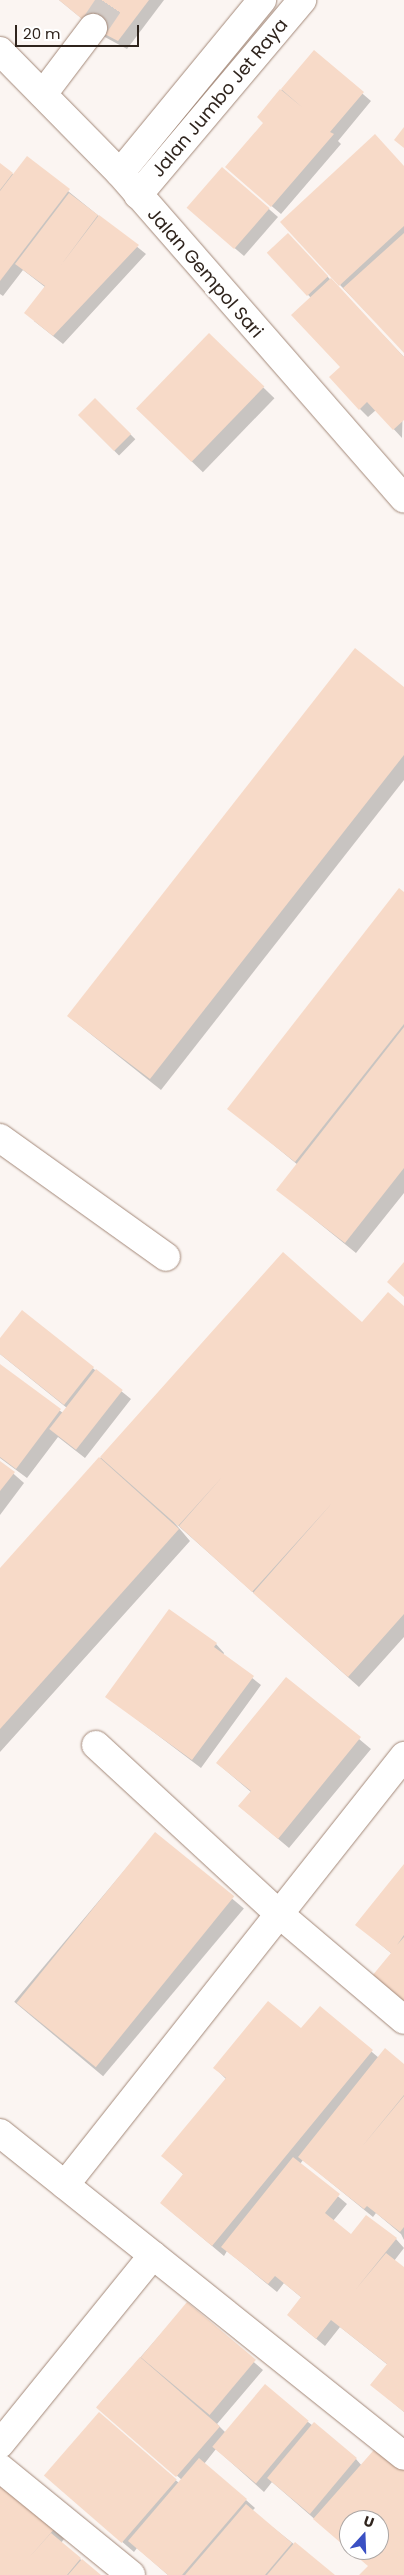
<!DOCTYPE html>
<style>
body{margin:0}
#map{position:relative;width:404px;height:2575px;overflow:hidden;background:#fbf5f2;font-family:Poppins,sans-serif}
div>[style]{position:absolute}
.shadow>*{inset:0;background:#0003;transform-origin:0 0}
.building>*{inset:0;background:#f7dac8;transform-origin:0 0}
.minor-tunnel>*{height:28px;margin-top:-14px;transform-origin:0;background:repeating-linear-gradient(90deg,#d2cbc7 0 28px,transparent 0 42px)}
.roads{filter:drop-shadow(0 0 1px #a38878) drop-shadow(0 0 1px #a38878)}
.minor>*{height:28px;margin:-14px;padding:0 14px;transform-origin:14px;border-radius:14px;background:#fff}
span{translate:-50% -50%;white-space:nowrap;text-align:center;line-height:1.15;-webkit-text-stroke:5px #fff;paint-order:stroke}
.street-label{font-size:18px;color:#2f241d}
.north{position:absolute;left:339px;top:2510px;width:50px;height:50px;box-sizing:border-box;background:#fff;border:1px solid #aca7a5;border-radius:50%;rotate:20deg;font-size:14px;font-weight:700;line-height:20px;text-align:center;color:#2f241d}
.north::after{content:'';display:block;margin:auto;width:18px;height:22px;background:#3a50c3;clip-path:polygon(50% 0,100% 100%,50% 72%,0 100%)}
.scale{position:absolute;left:15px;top:25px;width:124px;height:22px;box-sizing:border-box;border:2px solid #2f241d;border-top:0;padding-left:6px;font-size:15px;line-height:18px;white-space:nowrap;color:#2f241d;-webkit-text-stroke:4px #fff;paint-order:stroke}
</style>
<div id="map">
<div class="shadow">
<i style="clip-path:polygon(59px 0,164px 0,127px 49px,103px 36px)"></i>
<i style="clip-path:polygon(314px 52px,371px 101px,338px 141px,341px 144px,281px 214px,226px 167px,264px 123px,258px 117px)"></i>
<i style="clip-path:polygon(27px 158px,146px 254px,63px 344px,34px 321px,45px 287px,23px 270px,3px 296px,0 294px,0 165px,14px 175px)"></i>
<i style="clip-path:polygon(404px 167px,404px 351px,340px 285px)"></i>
<i style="clip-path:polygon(223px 169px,278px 217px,244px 256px,198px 217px)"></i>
<i style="clip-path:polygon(288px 235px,404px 357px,402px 438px,376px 410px,368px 417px,360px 409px,311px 298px,269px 253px)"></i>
<i style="left:209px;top:335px;width:91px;height:103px;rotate:44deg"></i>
<i style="left:95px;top:399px;width:57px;height:23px;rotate:45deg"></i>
<i style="clip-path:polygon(404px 689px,404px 780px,161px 1090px,68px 1016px)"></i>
<i style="clip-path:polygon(404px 894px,404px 1193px,356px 1253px,278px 1190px,298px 1165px,229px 1108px)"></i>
<i style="clip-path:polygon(283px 1254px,362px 1324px,404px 1308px,404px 1637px,359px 1687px,173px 1521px,190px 1541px,0 1752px,0 1570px)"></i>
<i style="clip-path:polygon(23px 1312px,131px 1399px,85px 1458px,58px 1437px,27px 1478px,0 1458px,0 1366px,63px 1413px,67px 1408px,0 1354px,0 1340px)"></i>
<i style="clip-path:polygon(0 1462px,24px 1483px,0 1515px)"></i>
<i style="clip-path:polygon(216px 1644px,224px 1653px,223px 1655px,261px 1685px,201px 1768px,106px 1696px)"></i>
<i style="clip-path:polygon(286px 1678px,371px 1749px,289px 1848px,239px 1806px,251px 1792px,217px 1763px)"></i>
<i style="left:155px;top:1834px;width:116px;height:219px;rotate:40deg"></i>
<i style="clip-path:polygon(404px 1866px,404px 2001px,382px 1984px,392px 1954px,357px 1925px)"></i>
<i style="clip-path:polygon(320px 2008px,379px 2058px,404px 2065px,404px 2240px,401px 2234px,376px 2213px,373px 2217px,303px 2160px,300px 2164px,347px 2204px,333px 2221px,352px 2236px,396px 2239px,404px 2248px,394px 2261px,404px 2269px,404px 2412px,372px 2385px,388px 2365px,340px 2327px,325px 2346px,297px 2323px,302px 2298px,284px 2283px,277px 2292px,227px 2251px,224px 2256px,161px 2203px,184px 2175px,163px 2156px,226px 2079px,215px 2068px,302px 2030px)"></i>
<i style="clip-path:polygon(187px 2304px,263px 2370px,217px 2424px,226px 2433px,308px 2422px,356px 2459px,362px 2466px,404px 2575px,361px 2575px,369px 2566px,350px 2550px,379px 2550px,379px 2520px,349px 2520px,349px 2549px,272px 2482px,264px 2492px,216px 2449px,204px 2464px,246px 2500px,255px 2508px,252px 2511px,333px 2575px,168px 2575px,137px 2548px,134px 2552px,57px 2486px,99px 2414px,179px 2483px,182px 2480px,97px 2407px)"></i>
<i style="clip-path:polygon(0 2485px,54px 2528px,64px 2539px,61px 2543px,99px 2575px,0 2575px)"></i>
</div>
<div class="building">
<i style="clip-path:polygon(59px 0,149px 0,118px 41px,93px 28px)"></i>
<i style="clip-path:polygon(314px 50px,364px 92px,330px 132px,334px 134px,271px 207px,225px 167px,263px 123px,257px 117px,280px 89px,303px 108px,281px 89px)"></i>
<i style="clip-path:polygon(404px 127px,404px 148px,394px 140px)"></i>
<i style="clip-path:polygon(375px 134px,404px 166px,404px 226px,339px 286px,280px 222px)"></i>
<i style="clip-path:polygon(27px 156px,70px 189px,0 281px,0 191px)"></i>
<i style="clip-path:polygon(0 163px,13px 173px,0 190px)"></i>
<i style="left:222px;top:167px;width:63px;height:54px;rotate:41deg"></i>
<i style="clip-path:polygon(69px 193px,98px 215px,61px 265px,99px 215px,139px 245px,53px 336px,24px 313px,45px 286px,15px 264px)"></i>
<i style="left:288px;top:233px;width:59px;height:29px;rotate:47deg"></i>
<i style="clip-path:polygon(404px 233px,404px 353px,343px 288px)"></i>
<i style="clip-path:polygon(331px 278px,404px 357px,404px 420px,393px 430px,367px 402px,359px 410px,329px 377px,340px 367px,291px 315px)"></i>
<i style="left:209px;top:333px;width:77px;height:105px;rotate:44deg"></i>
<i style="left:95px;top:398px;width:51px;height:24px;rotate:45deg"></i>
<i style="clip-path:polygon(355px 648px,404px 687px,404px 755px,150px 1079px,67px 1016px)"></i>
<i style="clip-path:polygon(399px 888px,404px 892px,404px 1024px,295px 1162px,227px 1109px)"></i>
<i style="clip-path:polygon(404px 1027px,404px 1168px,345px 1243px,276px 1190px)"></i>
<i style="clip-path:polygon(283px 1252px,362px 1322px,388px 1292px,404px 1306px,404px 1614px,348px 1677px,253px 1593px,333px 1502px,252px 1592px,179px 1526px,223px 1476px,178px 1526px,100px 1457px)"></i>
<i style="clip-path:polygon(404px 1262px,404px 1297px,387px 1282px)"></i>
<i style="clip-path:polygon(22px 1310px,94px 1367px,64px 1405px,0 1354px,0 1338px)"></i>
<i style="clip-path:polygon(0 1364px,61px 1409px,16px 1469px,0 1457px)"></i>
<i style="left:96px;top:1369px;width:34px;height:76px;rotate:38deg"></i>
<i style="clip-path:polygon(99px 1457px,179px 1529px,0 1729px,0 1568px)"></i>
<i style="clip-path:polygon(0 1461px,15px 1472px,0 1491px)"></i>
<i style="clip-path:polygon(169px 1609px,217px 1643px,214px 1647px,254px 1676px,192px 1760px,105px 1697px)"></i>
<i style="clip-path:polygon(286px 1677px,361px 1737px,278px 1839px,238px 1806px,251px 1791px,216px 1763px)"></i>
<i style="left:155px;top:1832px;width:102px;height:220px;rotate:39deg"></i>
<i style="clip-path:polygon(404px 1864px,404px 1935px,397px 1945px,404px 1937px,404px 2001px,372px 1976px,391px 1953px,355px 1925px)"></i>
<i style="clip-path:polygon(268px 2001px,301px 2028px,320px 2006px,373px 2050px,212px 2246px,160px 2203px,183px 2174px,161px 2156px,226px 2078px,213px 2068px)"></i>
<i style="clip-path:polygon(385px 2048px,404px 2064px,404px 2095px,360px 2149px,404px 2096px,404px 2227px,400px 2232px,367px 2206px,364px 2209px,298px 2157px)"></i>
<i style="clip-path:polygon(293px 2157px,340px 2194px,325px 2213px,351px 2234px,366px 2215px,397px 2238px,356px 2289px,386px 2253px,404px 2267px,404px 2412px,370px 2385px,387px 2364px,331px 2320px,316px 2339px,287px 2315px,301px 2297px,275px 2276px,268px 2284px,221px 2247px)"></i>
<i style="left:187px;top:2302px;width:90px;height:72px;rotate:40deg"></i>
<i style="left:140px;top:2357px;width:106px;height:67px;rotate:41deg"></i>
<i style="left:265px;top:2384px;width:57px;height:82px;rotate:40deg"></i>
<i style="left:99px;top:2412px;width:103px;height:84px;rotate:41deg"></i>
<i style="left:314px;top:2422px;width:56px;height:73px;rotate:40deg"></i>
<i style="clip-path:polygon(380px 2443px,404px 2464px,404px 2575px,359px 2575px,368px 2566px,349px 2550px,379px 2550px,379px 2520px,349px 2520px,349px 2550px,313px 2519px)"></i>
<i style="clip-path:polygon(199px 2458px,247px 2499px,182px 2575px,168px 2575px,128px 2541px)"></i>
<i style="clip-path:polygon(3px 2484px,55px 2528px,27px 2560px,51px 2533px,81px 2558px,67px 2575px,0 2575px,0 2488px)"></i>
<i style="clip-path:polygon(246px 2504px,292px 2543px,265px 2575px,185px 2575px)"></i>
<i style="clip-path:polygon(295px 2542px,335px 2575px,267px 2575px)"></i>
<i style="clip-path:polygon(82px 2559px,101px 2575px,68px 2575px)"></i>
</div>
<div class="minor-tunnel">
<i style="left:93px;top:28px;width:34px;rotate:-56deg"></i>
</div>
<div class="roads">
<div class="minor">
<i style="left:0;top:51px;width:171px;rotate:45.5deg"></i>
<i style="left:120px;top:173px;width:432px;rotate:48.9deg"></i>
<i style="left:43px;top:94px;width:83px;rotate:-52.9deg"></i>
<i style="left:120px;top:173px;width:224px;rotate:-50.6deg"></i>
<i style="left:138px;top:195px;width:255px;rotate:-49.9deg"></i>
<i style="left:0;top:1138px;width:204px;rotate:35.6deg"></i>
<i style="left:96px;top:1745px;width:248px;rotate:42.7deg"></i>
<i style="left:278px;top:1913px;width:165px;rotate:40.3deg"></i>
<i style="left:0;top:2133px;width:517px;rotate:38.64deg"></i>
<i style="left:65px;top:2185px;width:547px;rotate:-51.68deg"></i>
<i style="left:0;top:2444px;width:243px;rotate:-51deg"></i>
<i style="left:0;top:2468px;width:169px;rotate:39.2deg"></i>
</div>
</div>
<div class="street-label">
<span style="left:220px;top:98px;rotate:-50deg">Jalan Jumbo Jet Raya</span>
<span style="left:205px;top:273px;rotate:49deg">Jalan Gempol Sari</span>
</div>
<div class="north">U</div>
<div class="scale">20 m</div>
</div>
